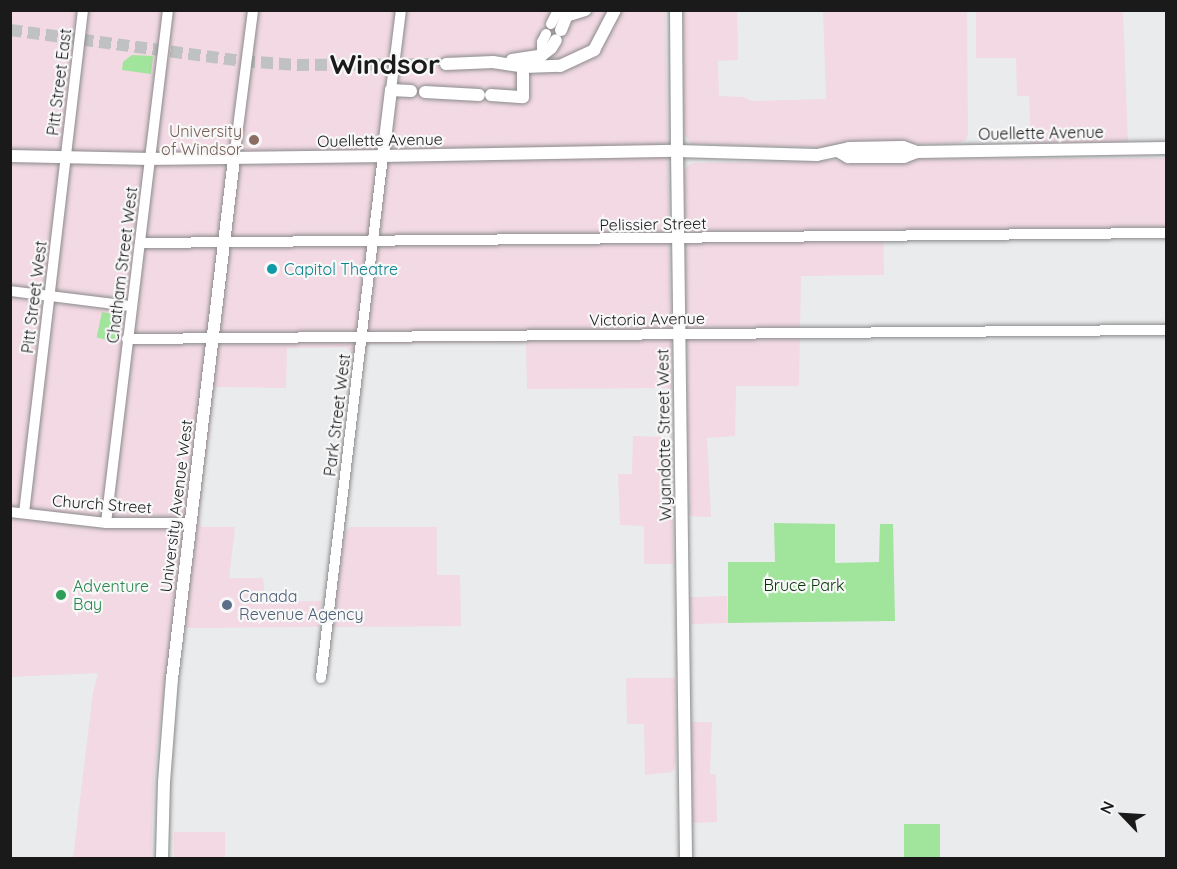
<!DOCTYPE html>
<style>
body{margin:0}
#map{position:relative;width:1177px;height:869px;overflow:hidden;background:#eaebec;font-family:Quicksand,sans-serif}
div>[style]{position:absolute}
.commercial>*{inset:0;background:#f2d9e3;transform-origin:0 0}
.green>*{inset:0;background:#a1e49b;transform-origin:0 0}
.primary-tunnel>*{height:12px;margin-top:-6px;transform-origin:0;background:repeating-linear-gradient(90deg,#c0c1c2 0 12px,transparent 0 18px)}
.roads{filter:drop-shadow(0 0 2px #8a8a8c) drop-shadow(0 0 2px #8a8a8c)}
.tertiary>*{height:10px;margin:-5px;padding:0 5px;transform-origin:5px;border-radius:5px;background:#fff}
.secondary>*{height:12px;margin:-6px;padding:0 6px;transform-origin:6px;border-radius:6px;background:#fff}
.primary>*{height:12px;margin:-6px;padding:0 6px;transform-origin:6px;border-radius:6px;background:#fff}
.dots>*{width:16px;height:16px;translate:-50% -50%;box-sizing:border-box;border:3px solid #f8f8f9;border-radius:50%}
span{translate:-50% -50%;white-space:nowrap;text-align:center;line-height:1.15;-webkit-text-stroke:4.5px #f8f8f9;paint-order:stroke}
.street-label{font-size:16px;color:#1a1a1b}
.education-label{font-size:16px;color:#785e54}
.right{translate:-100% -50%;text-align:right}
.culture-label{font-size:16px;color:#0d838f}
.left{translate:0 -50%;text-align:left}
.park-label{font-size:16px;color:#043504}
.leisure-label{font-size:16px;color:#27864d}
.service-label{font-size:16px;color:#4e5e75}
.town-label{font-size:28px;color:#1a1a1b;font-weight:700}
.frame{position:absolute;inset:0;border:12px solid #1a1a1b;pointer-events:none}
.north{position:absolute;left:1093px;top:785px;width:60px;height:60px;-webkit-text-stroke:4px #f8f8f9;paint-order:stroke;rotate:295deg;font-size:16px;font-weight:700;line-height:24px;text-align:center;color:#1a1a1b}
.north::after{content:'';display:block;margin:auto;width:21px;height:27px;background:#1a1a1b;clip-path:polygon(50% 0,100% 100%,50% 72%,0 100%)}
</style>
<div id="map">
<div class="commercial">
<i style="clip-path:polygon(10px 11px,665px 11px,672px 388px,527px 389px,526px 342px,372px 344px,352px 353px,347px 347px,287px 348px,286px 388px,215px 387px,199px 515px,201px 527px,235px 527px,229px 578px,263px 578px,265px 602px,322px 601px,319px 627px,172px 628px,154px 774px,151px 858px,73px 858px,93px 692px,98px 673px,11px 677px)"></i>
<i style="clip-path:polygon(683px 11px,737px 11px,738px 60px,718px 61px,719px 96px,743px 97px,751px 101px,826px 99px,823px 11px,967px 11px,968px 135px,966px 140px,960px 143px,865px 145px,851px 148px,691px 144px,684px 134px)"></i>
<i style="clip-path:polygon(976px 11px,1123px 11px,1128px 142px,1031px 143px,1029px 96px,1017px 96px,1016px 58px,976px 58px)"></i>
<i style="clip-path:polygon(1166px 158px,1166px 230px,883px 230px,884px 275px,801px 276px,799px 386px,736px 386px,735px 436px,707px 438px,711px 517px,689px 516px,684px 171px,687px 166px,693px 163px,905px 159px)"></i>
<i style="clip-path:polygon(633px 436px,666px 437px,672px 442px,673px 564px,644px 564px,644px 526px,620px 525px,618px 474px,632px 474px)"></i>
<i style="clip-path:polygon(350px 527px,437px 527px,437px 575px,460px 575px,461px 626px,332px 627px,344px 534px)"></i>
<i style="left:727px;top:596px;width:27px;height:37px;rotate:88deg"></i>
<i style="clip-path:polygon(626px 678px,675px 678px,676px 764px,672px 772px,645px 775px,644px 724px,627px 724px)"></i>
<i style="clip-path:polygon(692px 722px,712px 722px,710px 774px,716px 774px,717px 822px,692px 823px)"></i>
<i style="left:174px;top:832px;width:51px;height:26px"></i>
</div>
<div class="green">
<i style="clip-path:polygon(132px 55px,153px 56px,151px 74px,122px 70px,123px 62px)"></i>
<i style="left:102px;top:312px;width:19px;height:26px;rotate:12deg"></i>
<i style="clip-path:polygon(774px 523px,835px 524px,835px 563px,879px 562px,880px 524px,893px 524px,895px 621px,728px 623px,728px 562px,775px 562px)"></i>
<i style="left:940px;top:824px;width:34px;height:36px;rotate:90deg"></i>
</div>
<div class="primary-tunnel">
<i style="left:10px;top:30px;width:235px;rotate:7.6deg"></i>
<i style="left:243px;top:61px;width:54px;rotate:4.2deg"></i>
<i style="left:297px;top:65px;width:149px;rotate:-0.4deg"></i>
</div>
<div class="roads">
<div class="tertiary">
<i style="left:551px;top:24px;width:16px;rotate:-63deg"></i>
<i style="left:542px;top:55px;width:13px;rotate:-90deg"></i>
<i style="left:542px;top:42px;width:9px;rotate:-63deg"></i>
<i style="left:391px;top:90px;width:81px;rotate:-82.9deg"></i>
<i style="left:234px;top:159px;width:150px;rotate:-82.7deg"></i>
<i style="left:140px;top:243px;width:1026px;rotate:-0.56deg"></i>
<i style="left:10px;top:291px;width:122px;rotate:7.1deg"></i>
<i style="left:127px;top:339px;width:1039px;rotate:-0.5deg"></i>
<i style="left:10px;top:512px;width:97px;rotate:6.5deg"></i>
<i style="left:106px;top:523px;width:85px"></i>
<i style="left:24px;top:513px;width:506px;rotate:-83.31deg"></i>
<i style="left:106px;top:523px;width:517px;rotate:-83.11deg"></i>
<i style="left:321px;top:678px;width:526px;rotate:-83.23deg"></i>
</div>
<div class="secondary">
<i style="left:677px;top:151px;width:707px;rotate:89.27deg"></i>
<i style="left:10px;top:156px;width:141px;rotate:1.2deg"></i>
<i style="left:151px;top:159px;width:232px;rotate:-0.7deg"></i>
<i style="left:162px;top:858px;width:76px;rotate:-88.5deg"></i>
<i style="left:164px;top:782px;width:103px;rotate:-85.6deg"></i>
<i style="left:172px;top:679px;width:524px;rotate:-83.2deg"></i>
</div>
<div class="primary">
<i style="left:676px;top:10px;width:141px;rotate:89.6deg"></i>
<i style="left:569px;top:15px;width:17px;rotate:-17deg"></i>
<i style="left:561px;top:30px;width:22px;rotate:-68deg"></i>
<i style="left:512px;top:60px;width:30px;rotate:-9deg"></i>
<i style="left:542px;top:55px;width:11px;rotate:-38deg"></i>
<i style="left:551px;top:48px;width:9px;rotate:-58deg"></i>
<i style="left:446px;top:64px;width:47px;rotate:-2.4deg"></i>
<i style="left:493px;top:62px;width:30px;rotate:9deg"></i>
<i style="left:523px;top:67px;width:37px;rotate:-2deg"></i>
<i style="left:560px;top:66px;width:38px;rotate:-25deg"></i>
<i style="left:594px;top:50px;width:45px;rotate:-62.3deg"></i>
<i style="left:411px;top:91px;width:20px;rotate:-177deg"></i>
<i style="left:391px;top:90px;width:66px;rotate:96.9deg"></i>
<i style="left:383px;top:156px;width:294px;rotate:-1deg"></i>
<i style="left:677px;top:151px;width:140px;rotate:1.6deg"></i>
<i style="left:817px;top:155px;width:33px;rotate:-12deg"></i>
<i style="left:849px;top:148px;width:54px;rotate:-1.1deg"></i>
<i style="left:903px;top:147px;width:15px;rotate:20deg"></i>
<i style="left:917px;top:152px;width:249px;rotate:-0.9deg"></i>
<i style="left:425px;top:92px;width:54px;rotate:3.2deg"></i>
<i style="left:491px;top:95px;width:32px;rotate:4deg"></i>
<i style="left:523px;top:97px;width:30px;rotate:-90deg"></i>
<i style="left:838px;top:151px;width:12px;rotate:31deg"></i>
<i style="left:848px;top:157px;width:56px"></i>
<i style="left:904px;top:157px;width:14px;rotate:-21deg"></i>
</div>
</div>
<div class="dots">
<i style="left:254px;top:140px;background:#8d6e63"></i>
<i style="left:272px;top:269px;background:#0f9aa8"></i>
<i style="left:61px;top:595px;background:#2e9e5b"></i>
<i style="left:227px;top:605px;background:#5c6f8a"></i>
</div>
<div class="street-label">
<span style="left:59px;top:82px;rotate:-83deg">Pitt Street East</span>
<span style="left:1041px;top:133px;rotate:-1deg">Ouellette Avenue</span>
<span style="left:380px;top:140px;rotate:-1deg">Ouellette Avenue</span>
<span style="left:653px;top:224px;rotate:-1deg">Pelissier Street</span>
<span style="left:122px;top:265px;rotate:-83deg">Chatham Street West</span>
<span style="left:34px;top:297px;rotate:-83deg">Pitt Street West</span>
<span style="left:647px;top:319px;rotate:-1deg">Victoria Avenue</span>
<span style="left:337px;top:415px;rotate:-83deg">Park Street West</span>
<span style="left:664px;top:435px;rotate:-91deg">Wyandotte Street West</span>
<span style="left:102px;top:504px;rotate:4deg">Church Street</span>
<span style="left:176px;top:506px;rotate:-83deg">University Avenue West</span>
</div>
<div class="education-label">
<span class="right" style="left:242px;top:140px">University<br>of Windsor</span>
</div>
<div class="culture-label">
<span class="left" style="left:284px;top:269px">Capitol Theatre</span>
</div>
<div class="park-label">
<span style="left:804px;top:585px">Bruce Park</span>
</div>
<div class="leisure-label">
<span class="left" style="left:73px;top:595px">Adventure<br>Bay</span>
</div>
<div class="service-label">
<span class="left" style="left:239px;top:605px">Canada<br>Revenue Agency</span>
</div>
<div class="town-label">
<span style="left:385px;top:64px">Windsor</span>
</div>
<div class="frame"></div>
<div class="north">N</div>
</div>
